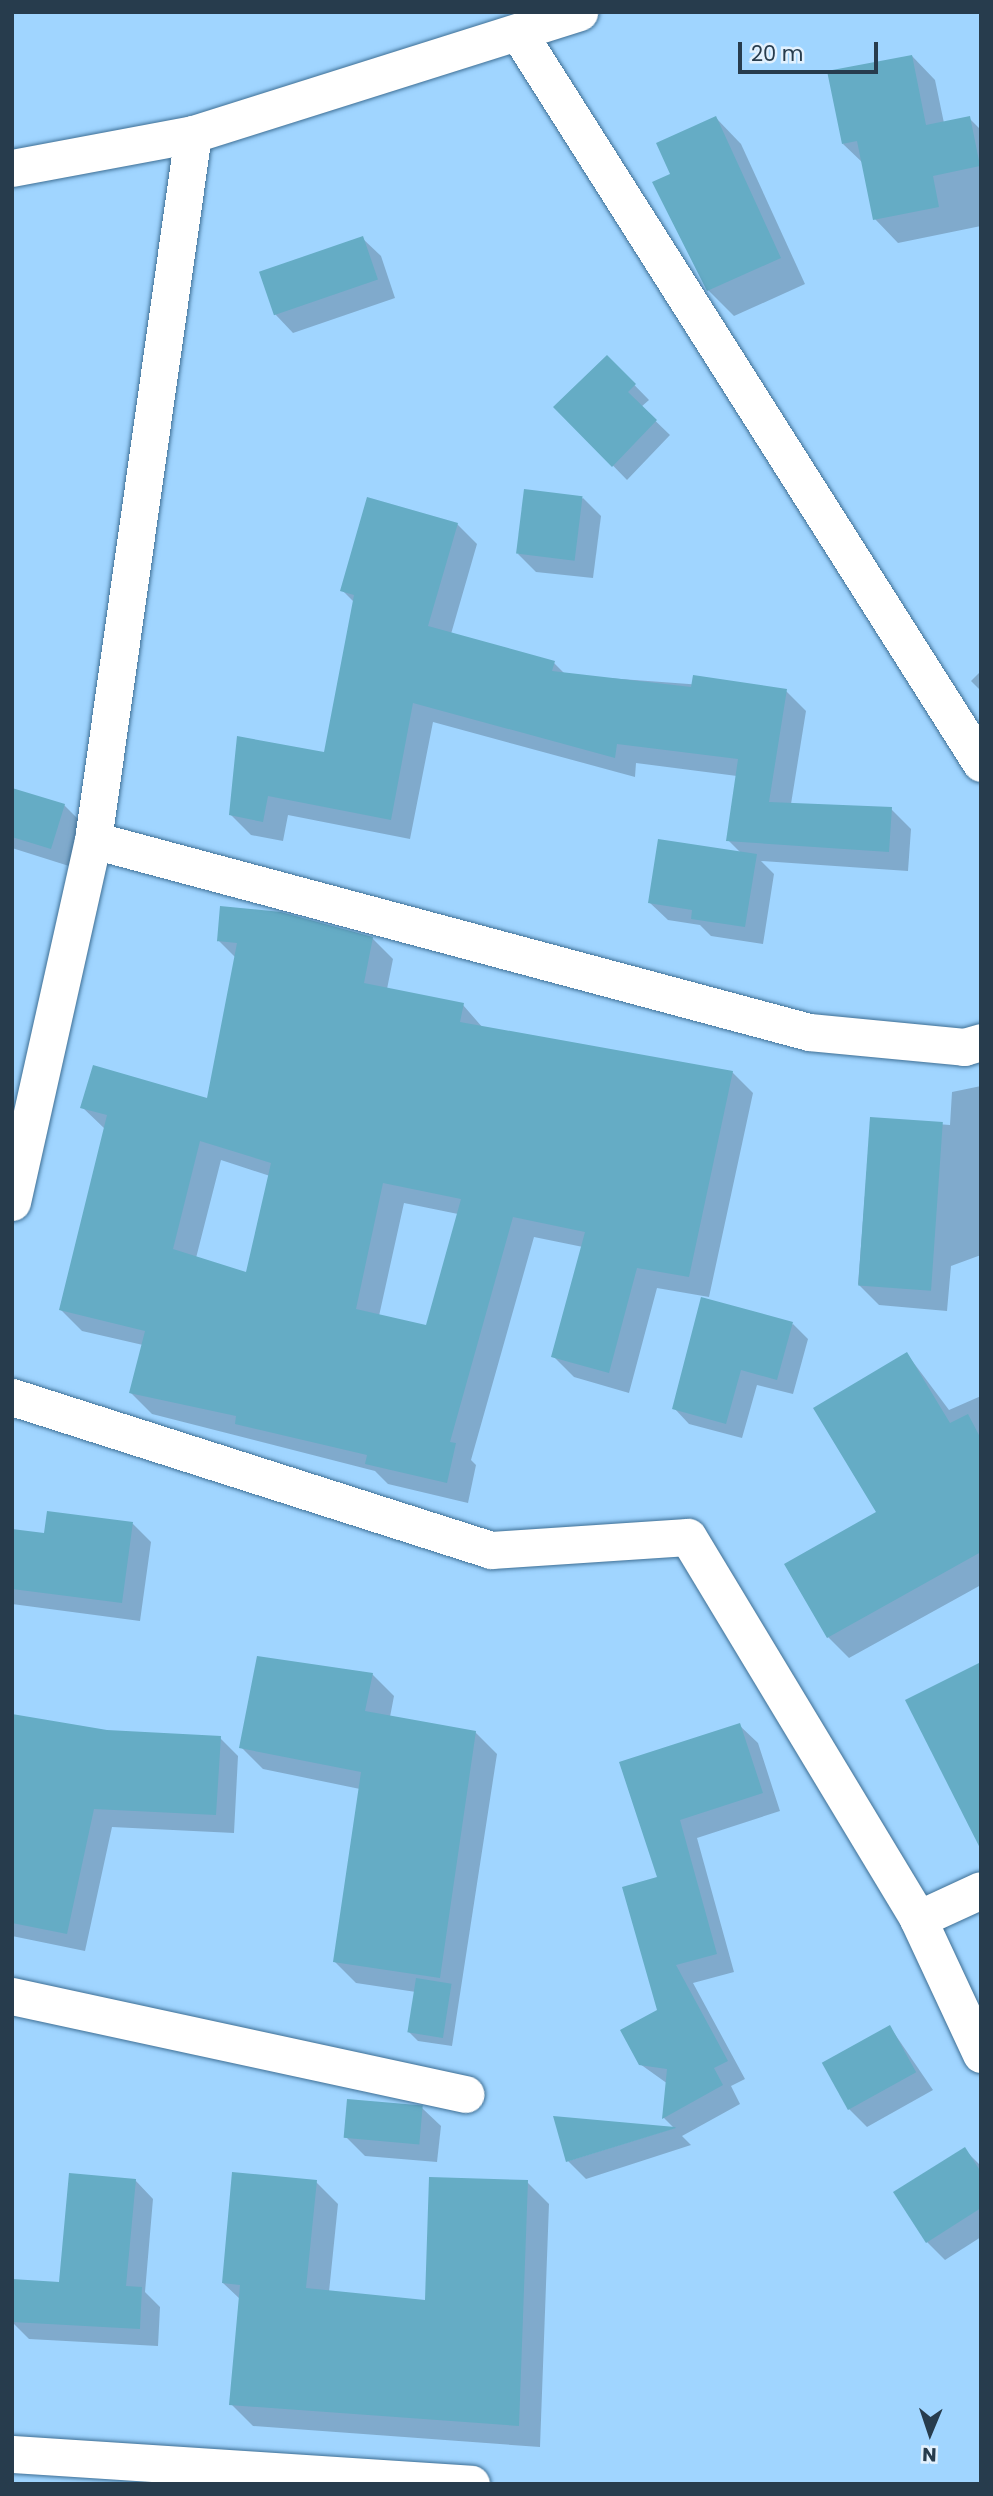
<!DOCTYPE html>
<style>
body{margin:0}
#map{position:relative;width:993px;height:2496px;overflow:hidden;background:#a0d5ff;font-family:Poppins,sans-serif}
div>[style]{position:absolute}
.shadow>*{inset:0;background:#0003}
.building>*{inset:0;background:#65acc5;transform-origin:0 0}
.roads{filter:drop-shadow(0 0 2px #3e6f95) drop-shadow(0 0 2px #3e6f95)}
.minor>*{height:37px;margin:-18.5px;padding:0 18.5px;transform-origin:18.5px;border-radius:18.5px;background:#fff}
span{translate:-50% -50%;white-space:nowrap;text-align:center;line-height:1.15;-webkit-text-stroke:5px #e2f1fe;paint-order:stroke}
.frame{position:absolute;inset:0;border:14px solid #273c4d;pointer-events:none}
.north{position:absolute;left:895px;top:2398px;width:70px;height:70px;-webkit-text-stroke:5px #e2f1fe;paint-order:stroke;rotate:182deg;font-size:19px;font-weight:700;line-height:28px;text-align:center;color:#273c4d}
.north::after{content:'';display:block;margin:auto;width:24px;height:32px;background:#273c4d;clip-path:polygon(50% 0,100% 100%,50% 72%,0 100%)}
.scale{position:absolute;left:738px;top:42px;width:140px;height:32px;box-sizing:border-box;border:4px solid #273c4d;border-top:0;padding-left:9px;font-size:21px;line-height:24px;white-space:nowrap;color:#273c4d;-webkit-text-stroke:5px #e2f1fe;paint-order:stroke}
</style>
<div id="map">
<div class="shadow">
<i style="clip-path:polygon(912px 56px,935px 80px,944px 123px,969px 118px,981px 130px,981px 226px,898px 243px,875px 219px,864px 164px,843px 144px)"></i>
<i style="clip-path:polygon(716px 118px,741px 144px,805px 284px,734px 316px,708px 290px,672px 175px)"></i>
<i style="clip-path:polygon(362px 238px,381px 256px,395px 298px,293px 333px,275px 314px,261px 273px)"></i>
<i style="clip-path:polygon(607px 357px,649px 400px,641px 407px,670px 435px,627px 480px,556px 407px)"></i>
<i style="clip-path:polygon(583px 498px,601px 516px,593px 578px,536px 572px,518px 554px)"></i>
<i style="clip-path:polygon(457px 524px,477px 544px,451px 634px,554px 663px,566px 675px,786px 691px,806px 711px,791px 804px,891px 809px,911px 829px,908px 871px,761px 861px,774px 874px,763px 944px,711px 936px,700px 925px,668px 920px,649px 902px,742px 854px,728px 840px,737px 776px,636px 763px,635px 777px,433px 722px,410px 839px,288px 815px,283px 841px,251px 835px,231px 815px,326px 754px,355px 603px,342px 590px)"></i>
<i style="clip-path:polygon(981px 671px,981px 691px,971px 681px)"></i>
<i style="clip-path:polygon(12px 790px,64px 805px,83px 824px,69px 866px,12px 848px)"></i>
<i style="clip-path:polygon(evenodd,372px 938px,393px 959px,387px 989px,463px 1005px,483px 1028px,732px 1072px,753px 1093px,709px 1297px,657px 1288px,629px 1393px,574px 1377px,553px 1356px,583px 1247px,534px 1237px,471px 1460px,476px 1465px,468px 1503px,388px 1484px,375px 1471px,152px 1414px,131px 1393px,143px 1345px,82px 1331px,61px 1310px,105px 1129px,82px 1107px,208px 1100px,236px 958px,218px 940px,372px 938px,221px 1160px,270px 1176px,247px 1274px,196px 1258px,221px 1160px,372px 938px,404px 1203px,458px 1214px,427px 1327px,379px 1316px,404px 1203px)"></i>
<i style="clip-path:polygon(981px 1086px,981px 1255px,951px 1266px,947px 1311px,879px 1305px,858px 1284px,871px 1119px,950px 1125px,952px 1092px)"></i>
<i style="clip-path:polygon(793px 1324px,808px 1339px,793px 1394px,757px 1385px,742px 1438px,689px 1424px,674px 1408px)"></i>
<i style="clip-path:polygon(907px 1354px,949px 1410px,981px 1396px,981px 1585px,849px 1658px,828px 1637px,878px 1513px)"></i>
<i style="clip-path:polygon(133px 1524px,151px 1542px,140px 1621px,12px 1604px,12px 1530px,46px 1535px)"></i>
<i style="clip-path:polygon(372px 1674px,394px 1696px,390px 1717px,475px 1732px,497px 1754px,452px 2046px,418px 2041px,409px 2032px,416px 1992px,356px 1983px,335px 1962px,360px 1789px,263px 1769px,241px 1747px)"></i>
<i style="clip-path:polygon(739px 1725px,758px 1743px,780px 1811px,697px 1838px,734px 1972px,693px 1983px,745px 2079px,731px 2086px,740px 2104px,682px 2136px,691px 2145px,586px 2179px,568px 2161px,674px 2128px,664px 2118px,668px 2084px,640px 2064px,659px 2011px,659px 1878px,621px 1763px)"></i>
<i style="clip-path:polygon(107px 1731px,220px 1738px,238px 1756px,234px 1833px,112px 1827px,85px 1951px,12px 1936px,12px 1733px)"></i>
<i style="clip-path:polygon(890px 2027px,933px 2090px,867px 2127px,849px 2109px)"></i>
<i style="clip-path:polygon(422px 2108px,441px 2126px,437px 2162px,365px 2156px,346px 2137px)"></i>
<i style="clip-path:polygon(964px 2149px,981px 2166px,981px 2237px,945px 2260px,927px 2242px)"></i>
<i style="clip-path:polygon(135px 2180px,153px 2199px,145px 2292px,160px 2307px,158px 2346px,29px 2339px,12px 2322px,12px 2299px,60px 2284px)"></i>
<i style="clip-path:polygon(316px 2182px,338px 2204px,329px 2292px,427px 2302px,527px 2182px,549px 2204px,540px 2447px,253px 2426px,231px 2404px,240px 2299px,223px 2283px)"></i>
</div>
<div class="building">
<i style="clip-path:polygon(912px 55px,926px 125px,970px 116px,980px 166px,933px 176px,939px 207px,873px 220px,857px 141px,842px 144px,827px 71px)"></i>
<i style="clip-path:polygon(716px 116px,781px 258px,707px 291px,652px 182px,670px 174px,656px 143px)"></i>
<i style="left:363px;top:236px;width:46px;height:110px;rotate:71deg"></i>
<i style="clip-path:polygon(607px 355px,636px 384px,628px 392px,657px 420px,612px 467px,553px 407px)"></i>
<i style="left:524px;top:489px;width:59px;height:65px;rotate:7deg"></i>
<i style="clip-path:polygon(367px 497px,458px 523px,428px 626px,555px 661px,552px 671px,691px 687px,693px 675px,787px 689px,769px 802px,892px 807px,889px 852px,726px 841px,738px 759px,617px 744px,615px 758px,413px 703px,391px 820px,268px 796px,263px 822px,229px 815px,237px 736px,324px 752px,354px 595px,340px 591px)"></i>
<i style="clip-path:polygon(12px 788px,65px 804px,51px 849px,12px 837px)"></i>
<i style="clip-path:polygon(658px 839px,757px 854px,745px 927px,691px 919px,692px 910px,648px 903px)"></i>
<i style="clip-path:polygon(evenodd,220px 906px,281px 912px,373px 937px,364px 983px,464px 1003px,460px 1022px,733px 1071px,689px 1277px,637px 1268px,609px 1373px,551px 1357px,585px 1232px,513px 1217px,450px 1442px,456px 1443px,447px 1483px,365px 1464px,367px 1455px,235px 1424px,236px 1416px,129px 1393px,145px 1331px,59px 1310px,107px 1115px,80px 1108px,93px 1065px,207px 1098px,237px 943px,217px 941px,220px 906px,200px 1141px,271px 1163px,246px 1272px,173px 1249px,200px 1141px,220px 906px,383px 1183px,461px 1199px,426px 1325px,356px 1309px,383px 1183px)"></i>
<i style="left:870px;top:1117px;width:73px;height:169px;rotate:4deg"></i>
<i style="clip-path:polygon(701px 1297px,793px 1322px,777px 1380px,741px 1370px,726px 1424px,672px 1409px)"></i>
<i style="clip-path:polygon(907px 1352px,950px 1423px,968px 1414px,981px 1439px,981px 1552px,827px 1638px,784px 1564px,876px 1512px,813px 1408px)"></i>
<i style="clip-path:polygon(47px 1511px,133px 1522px,122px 1603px,12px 1589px,12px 1529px,44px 1533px)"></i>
<i style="clip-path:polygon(257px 1656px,373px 1673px,365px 1711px,476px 1731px,440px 1978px,333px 1962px,361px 1772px,239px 1748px)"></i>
<i style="clip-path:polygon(981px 1662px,981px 1850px,905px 1700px)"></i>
<i style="clip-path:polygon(12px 1714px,107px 1730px,221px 1736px,216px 1815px,94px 1809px,67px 1934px,12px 1923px)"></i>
<i style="clip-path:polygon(740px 1723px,763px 1793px,680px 1820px,717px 1954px,676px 1965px,728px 2061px,714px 2068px,723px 2085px,662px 2119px,667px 2069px,639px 2065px,620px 2030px,657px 2010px,622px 1887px,657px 1877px,619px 1762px)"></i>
<i style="left:416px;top:1978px;width:36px;height:55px;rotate:9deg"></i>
<i style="left:890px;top:2025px;width:54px;height:78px;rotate:61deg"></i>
<i style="left:347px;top:2099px;width:76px;height:39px;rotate:5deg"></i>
<i style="clip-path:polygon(553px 2116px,675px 2127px,676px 2128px,566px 2162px)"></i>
<i style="clip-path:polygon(965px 2147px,981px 2172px,981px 2208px,926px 2243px,893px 2192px)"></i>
<i style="clip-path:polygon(232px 2172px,317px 2180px,306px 2288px,425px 2300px,429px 2177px,528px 2180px,519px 2426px,229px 2405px,240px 2285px,222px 2283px)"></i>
<i style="clip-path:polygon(69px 2173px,136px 2179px,126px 2286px,142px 2287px,140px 2329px,12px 2322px,12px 2279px,59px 2282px)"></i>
</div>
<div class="roads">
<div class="minor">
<i style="left:519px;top:34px;width:863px;rotate:57.64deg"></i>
<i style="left:12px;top:168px;width:184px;rotate:-10.6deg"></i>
<i style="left:193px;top:134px;width:405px;rotate:-17.5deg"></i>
<i style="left:93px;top:840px;width:741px;rotate:15.01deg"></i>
<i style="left:809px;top:1032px;width:156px;rotate:5.5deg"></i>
<i style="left:964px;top:1047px;width:18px;rotate:-16deg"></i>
<i style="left:12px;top:1202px;width:371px;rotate:-77.4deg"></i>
<i style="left:93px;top:840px;width:713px;rotate:-81.94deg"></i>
<i style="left:12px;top:1397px;width:503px;rotate:17.71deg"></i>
<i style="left:491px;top:1550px;width:197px;rotate:-3.8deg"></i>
<i style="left:688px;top:1537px;width:446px;rotate:58.9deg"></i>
<i style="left:918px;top:1919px;width:149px;rotate:65deg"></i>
<i style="left:918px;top:1919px;width:69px;rotate:-24.7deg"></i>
<i style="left:12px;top:1996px;width:464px;rotate:12.2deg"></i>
<i style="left:12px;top:2454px;width:460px;rotate:3.7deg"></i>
</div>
</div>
<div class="frame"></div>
<div class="north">N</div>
<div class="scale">20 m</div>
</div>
